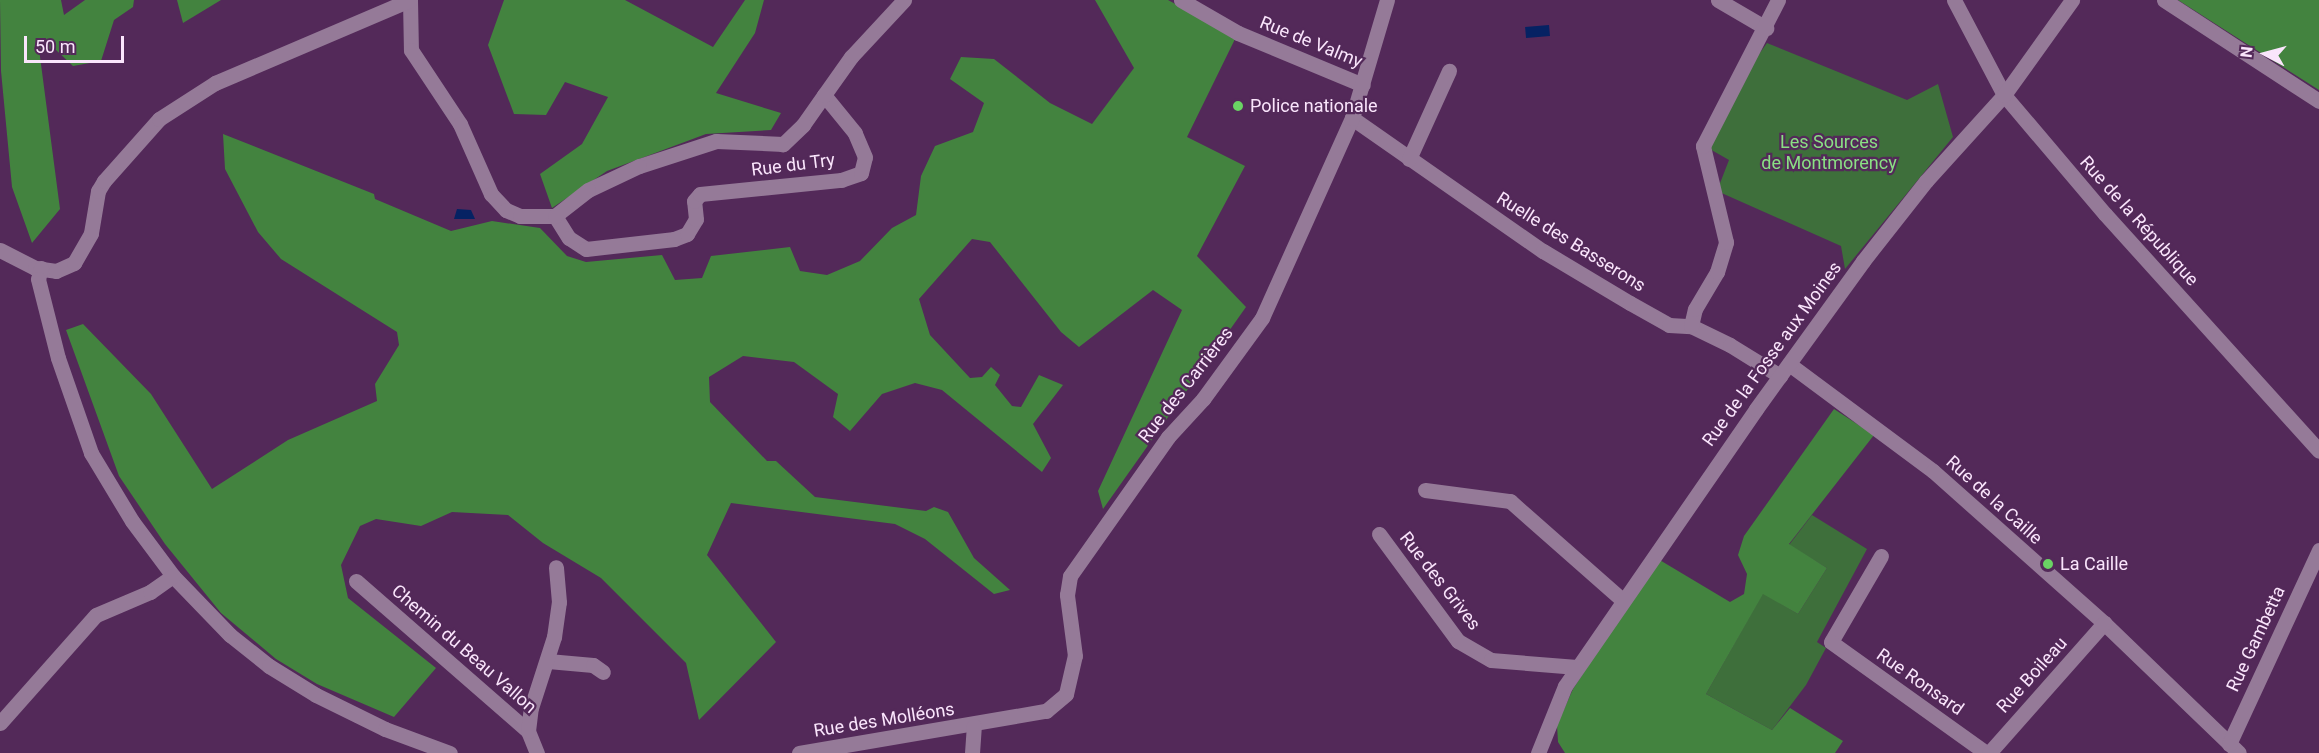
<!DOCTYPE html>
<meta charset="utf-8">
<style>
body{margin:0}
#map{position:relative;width:2319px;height:753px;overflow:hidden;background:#532959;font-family:Roboto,sans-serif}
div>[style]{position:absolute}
.green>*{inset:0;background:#3e6f3b}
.forest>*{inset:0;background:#43833f}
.water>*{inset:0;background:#052263;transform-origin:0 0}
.minor>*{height:15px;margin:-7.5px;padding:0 7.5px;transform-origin:7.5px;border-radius:7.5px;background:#957a98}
.dots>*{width:16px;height:16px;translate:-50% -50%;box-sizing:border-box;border:3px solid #532959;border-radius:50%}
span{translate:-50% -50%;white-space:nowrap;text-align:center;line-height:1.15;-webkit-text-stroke:4.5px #532959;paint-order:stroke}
.street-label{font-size:18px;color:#fae5fc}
.poi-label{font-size:18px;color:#fae5fc}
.left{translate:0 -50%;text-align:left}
.park-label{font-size:18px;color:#8adf84}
.north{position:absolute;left:2235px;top:24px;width:60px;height:60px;-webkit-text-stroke:4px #532959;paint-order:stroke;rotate:276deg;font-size:16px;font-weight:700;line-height:24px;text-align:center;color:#fae5fc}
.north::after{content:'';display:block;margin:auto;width:21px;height:27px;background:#fae5fc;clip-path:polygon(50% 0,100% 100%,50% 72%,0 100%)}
.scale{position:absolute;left:24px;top:36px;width:100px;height:27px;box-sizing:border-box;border:3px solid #fae5fc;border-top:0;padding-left:8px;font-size:18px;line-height:21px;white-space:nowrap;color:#fae5fc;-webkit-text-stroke:4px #532959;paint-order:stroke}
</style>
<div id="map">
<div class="green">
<i style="clip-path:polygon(1767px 43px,1907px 100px,1938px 84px,1953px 137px,1845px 269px,1841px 246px,1717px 191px,1729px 160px,1708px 148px,1749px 68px)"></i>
<i style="clip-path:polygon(1812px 515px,1867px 549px,1817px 642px,1826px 648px,1806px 685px,1772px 730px,1706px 694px,1763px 593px,1798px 614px,1827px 568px,1789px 545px)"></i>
</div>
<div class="forest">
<i style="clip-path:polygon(0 0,61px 0,64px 15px,85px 0,134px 0,133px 7px,114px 20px,101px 61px,73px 66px,56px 50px,39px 49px,60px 209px,32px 243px,12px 187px,1px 71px)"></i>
<i style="clip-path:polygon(177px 0,221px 0,183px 23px)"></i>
<i style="clip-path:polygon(504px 0,625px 0,713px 47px,745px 0,764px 0,755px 33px,716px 93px,781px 113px,771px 130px,706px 134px,607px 171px,552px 208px,540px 174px,582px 144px,608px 97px,565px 82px,546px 115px,514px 114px,488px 45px)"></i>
<i style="clip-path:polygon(1095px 0,1168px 0,1236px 37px,1187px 137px,1245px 166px,1197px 256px,1246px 307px,1103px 509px,1098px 491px,1182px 310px,1153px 290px,1079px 347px,1061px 332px,990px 242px,972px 239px,919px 299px,930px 335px,970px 378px,982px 377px,991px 367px,1000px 375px,995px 385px,1012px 406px,1021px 407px,1039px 375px,1063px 385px,1033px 424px,1051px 458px,1042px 472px,942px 390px,915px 383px,882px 394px,850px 431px,833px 417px,838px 394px,794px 362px,743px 356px,709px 377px,710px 402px,767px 461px,776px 461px,815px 497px,926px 511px,934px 507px,948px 512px,974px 558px,1010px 590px,994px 594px,925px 539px,895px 524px,731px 503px,707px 555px,776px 642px,699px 720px,686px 663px,601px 578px,543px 543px,508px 515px,452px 512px,421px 526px,376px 519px,360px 526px,341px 565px,348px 598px,436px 668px,394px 717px,317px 684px,276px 659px,221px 613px,165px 544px,119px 476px,66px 330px,83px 324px,151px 394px,212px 489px,288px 440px,377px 401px,375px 384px,399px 345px,397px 332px,281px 259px,258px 232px,225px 169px,223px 134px,374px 194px,375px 199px,451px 231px,492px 221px,540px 228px,567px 256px,586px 262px,662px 255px,675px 280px,702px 278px,711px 256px,790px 247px,800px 271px,827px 275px,860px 261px,892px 228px,916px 215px,921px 176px,935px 146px,973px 132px,984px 103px,950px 79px,961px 57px,994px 59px,1050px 103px,1092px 124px,1134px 68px)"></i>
<i style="clip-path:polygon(2178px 0,2319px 0,2319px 90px)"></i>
<i style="clip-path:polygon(1834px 409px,1874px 435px,1789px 544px,1827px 568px,1798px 614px,1763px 594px,1706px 694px,1772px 730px,1790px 708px,1843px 741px,1835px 753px,1565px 753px,1558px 742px,1557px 725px,1573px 689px,1658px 559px,1730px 602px,1744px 594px,1747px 574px,1738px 555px,1744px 536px)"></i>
</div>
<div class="water">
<i style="left:1549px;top:25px;width:11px;height:24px;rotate:85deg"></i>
<i style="clip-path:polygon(457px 209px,471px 210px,475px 219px,454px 219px)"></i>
</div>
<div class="minor">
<i style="left:410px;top:0;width:50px;rotate:88.9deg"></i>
<i style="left:411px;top:50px;width:89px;rotate:56.5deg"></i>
<i style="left:460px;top:124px;width:77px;rotate:66.1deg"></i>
<i style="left:491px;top:194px;width:22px;rotate:47deg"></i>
<i style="left:506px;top:210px;width:15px;rotate:23deg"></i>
<i style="left:520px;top:216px;width:35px"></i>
<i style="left:555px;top:216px;width:26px;rotate:58deg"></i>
<i style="left:569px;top:238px;width:20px;rotate:33deg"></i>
<i style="left:586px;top:249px;width:89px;rotate:-6.5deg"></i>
<i style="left:674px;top:239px;width:14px;rotate:-21deg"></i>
<i style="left:687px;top:234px;width:17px;rotate:-59deg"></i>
<i style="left:696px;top:219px;width:18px;rotate:-96deg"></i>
<i style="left:694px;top:201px;width:9px;rotate:-49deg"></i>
<i style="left:700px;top:194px;width:142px;rotate:-5.7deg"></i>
<i style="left:841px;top:180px;width:21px;rotate:-19deg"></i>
<i style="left:861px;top:173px;width:16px;rotate:-76deg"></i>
<i style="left:865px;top:157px;width:26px;rotate:-113deg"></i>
<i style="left:855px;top:133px;width:49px;rotate:-129.2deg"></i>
<i style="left:824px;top:95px;width:37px;rotate:125deg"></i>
<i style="left:803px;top:125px;width:28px;rotate:136deg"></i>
<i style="left:783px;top:144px;width:67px;rotate:-177.4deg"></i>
<i style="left:716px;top:141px;width:81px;rotate:162deg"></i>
<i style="left:639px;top:166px;width:56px;rotate:154.8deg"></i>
<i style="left:588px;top:190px;width:42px;rotate:141.8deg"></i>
<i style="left:1181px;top:0;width:66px;rotate:30.1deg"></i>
<i style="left:1238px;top:33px;width:135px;rotate:22.6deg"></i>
<i style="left:1718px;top:0;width:56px;rotate:30.3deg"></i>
<i style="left:1954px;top:0;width:107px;rotate:62.2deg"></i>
<i style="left:2004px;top:95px;width:156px;rotate:49.7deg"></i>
<i style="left:2105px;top:214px;width:319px;rotate:47.9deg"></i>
<i style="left:2164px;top:0;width:185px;rotate:33.1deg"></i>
<i style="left:824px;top:95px;width:47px;rotate:-54.6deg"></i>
<i style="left:851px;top:57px;width:78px;rotate:-47.1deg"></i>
<i style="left:1352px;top:118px;width:233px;rotate:34.9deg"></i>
<i style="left:1543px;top:251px;width:101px;rotate:30.9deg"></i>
<i style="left:1630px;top:303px;width:45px;rotate:29.4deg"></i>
<i style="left:1669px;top:325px;width:22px;rotate:3deg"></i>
<i style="left:1691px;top:326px;width:43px;rotate:26deg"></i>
<i style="left:1730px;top:345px;width:59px;rotate:31.8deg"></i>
<i style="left:1409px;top:159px;width:97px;rotate:-65.6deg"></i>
<i style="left:0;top:250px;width:39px;rotate:27deg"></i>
<i style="left:35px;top:268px;width:21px;rotate:8deg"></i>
<i style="left:56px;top:271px;width:20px;rotate:-24deg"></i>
<i style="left:74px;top:263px;width:34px;rotate:-60deg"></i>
<i style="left:91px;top:233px;width:43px;rotate:-80.5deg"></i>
<i style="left:98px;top:191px;width:12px;rotate:-59deg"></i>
<i style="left:104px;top:181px;width:83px;rotate:-48.4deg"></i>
<i style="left:159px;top:119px;width:67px;rotate:-32.7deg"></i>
<i style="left:215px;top:83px;width:212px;rotate:-23.1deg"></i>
<i style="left:41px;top:268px;width:11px;rotate:105deg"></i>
<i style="left:38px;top:279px;width:81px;rotate:75.8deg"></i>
<i style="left:58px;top:358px;width:101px;rotate:70.8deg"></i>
<i style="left:91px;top:453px;width:79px;rotate:58.9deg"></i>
<i style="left:132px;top:521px;width:69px;rotate:53.3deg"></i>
<i style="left:173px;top:576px;width:82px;rotate:46deg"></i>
<i style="left:230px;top:635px;width:50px;rotate:38.5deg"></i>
<i style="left:269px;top:666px;width:55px;rotate:31.7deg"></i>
<i style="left:316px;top:695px;width:77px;rotate:26.2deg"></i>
<i style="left:385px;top:729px;width:69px;rotate:20.3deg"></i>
<i style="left:1691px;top:326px;width:17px;rotate:-77deg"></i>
<i style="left:1695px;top:309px;width:43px;rotate:-59.3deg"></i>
<i style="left:1717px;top:272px;width:31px;rotate:-73deg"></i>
<i style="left:1726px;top:242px;width:99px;rotate:-103.5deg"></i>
<i style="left:1703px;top:146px;width:164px;rotate:-62.8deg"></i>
<i style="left:1789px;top:364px;width:179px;rotate:36.6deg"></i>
<i style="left:1933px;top:471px;width:229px;rotate:41.6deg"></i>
<i style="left:2104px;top:623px;width:187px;rotate:43.9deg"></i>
<i style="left:1425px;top:490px;width:86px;rotate:7.4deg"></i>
<i style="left:1510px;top:501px;width:148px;rotate:41.4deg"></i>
<i style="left:1379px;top:534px;width:133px;rotate:53.6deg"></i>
<i style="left:1458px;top:641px;width:38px;rotate:30deg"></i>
<i style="left:1491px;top:660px;width:86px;rotate:4.7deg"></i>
<i style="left:1881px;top:556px;width:99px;rotate:120.2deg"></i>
<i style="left:1831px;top:642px;width:191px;rotate:35.6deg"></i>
<i style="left:356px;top:581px;width:228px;rotate:41.1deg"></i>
<i style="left:528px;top:731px;width:24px;rotate:68deg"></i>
<i style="left:548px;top:661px;width:45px;rotate:5.1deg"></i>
<i style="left:593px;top:665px;width:12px;rotate:35deg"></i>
<i style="left:0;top:723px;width:144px;rotate:-48.4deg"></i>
<i style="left:96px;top:615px;width:59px;rotate:-23.1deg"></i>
<i style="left:150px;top:592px;width:28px;rotate:-35deg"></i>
<i style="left:528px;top:731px;width:23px;rotate:-83deg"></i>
<i style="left:531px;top:708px;width:75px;rotate:-72.1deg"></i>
<i style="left:554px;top:637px;width:35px;rotate:-82deg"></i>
<i style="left:559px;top:602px;width:35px;rotate:-95deg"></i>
<i style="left:2229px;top:744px;width:214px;rotate:-65.1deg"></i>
<i style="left:799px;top:753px;width:251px;rotate:-9.7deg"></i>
<i style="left:1046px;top:711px;width:26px;rotate:-40deg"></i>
<i style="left:1066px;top:694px;width:39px;rotate:-77deg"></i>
<i style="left:1075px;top:656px;width:62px;rotate:-97.5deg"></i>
<i style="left:1067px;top:595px;width:19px;rotate:-81deg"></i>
<i style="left:1070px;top:576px;width:170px;rotate:-54.8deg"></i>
<i style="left:1168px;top:437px;width:52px;rotate:-47.4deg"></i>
<i style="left:1203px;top:399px;width:100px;rotate:-53.9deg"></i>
<i style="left:1262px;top:318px;width:219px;rotate:-65.8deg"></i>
<i style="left:1352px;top:118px;width:123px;rotate:-73.5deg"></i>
<i style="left:972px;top:753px;width:27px;rotate:-86deg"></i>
<i style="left:1538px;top:753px;width:72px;rotate:-68.1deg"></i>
<i style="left:1565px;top:686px;width:336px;rotate:-55.4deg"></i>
<i style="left:1756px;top:409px;width:183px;rotate:-54.1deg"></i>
<i style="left:1863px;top:261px;width:102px;rotate:-51.8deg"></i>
<i style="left:1926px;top:181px;width:116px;rotate:-47.8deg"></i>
<i style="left:2004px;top:95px;width:117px;rotate:-54.4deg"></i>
<i style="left:1989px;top:753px;width:174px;rotate:-48.5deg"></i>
</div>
<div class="dots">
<i style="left:1238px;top:106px;background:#6ad364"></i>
<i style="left:2048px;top:564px;background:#6ad364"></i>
</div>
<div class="street-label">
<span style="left:1311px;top:42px;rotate:22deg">Rue de Valmy</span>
<span style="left:793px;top:165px;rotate:-7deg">Rue du Try</span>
<span style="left:2139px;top:221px;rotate:48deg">Rue de la République</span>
<span style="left:1571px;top:242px;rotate:32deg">Ruelle des Basserons</span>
<span style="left:1772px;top:354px;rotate:-54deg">Rue de la Fosse aux Moines</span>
<span style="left:1186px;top:385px;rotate:-52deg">Rue des Carrières</span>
<span style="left:1994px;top:500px;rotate:42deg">Rue de la Caille</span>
<span style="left:1440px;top:581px;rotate:52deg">Rue des Grives</span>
<span style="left:2256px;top:639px;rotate:-65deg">Rue Gambetta</span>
<span style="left:464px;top:649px;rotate:41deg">Chemin du Beau Vallon</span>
<span style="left:2032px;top:675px;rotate:-48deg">Rue Boileau</span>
<span style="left:1920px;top:682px;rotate:35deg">Rue Ronsard</span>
<span style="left:884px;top:720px;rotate:-9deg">Rue des Molléons</span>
</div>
<div class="poi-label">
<span class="left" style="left:1250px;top:106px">Police nationale</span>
<span class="left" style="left:2060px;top:564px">La Caille</span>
</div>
<div class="park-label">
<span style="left:1829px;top:153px">Les Sources<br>de Montmorency</span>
</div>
<div class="north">N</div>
<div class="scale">50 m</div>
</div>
